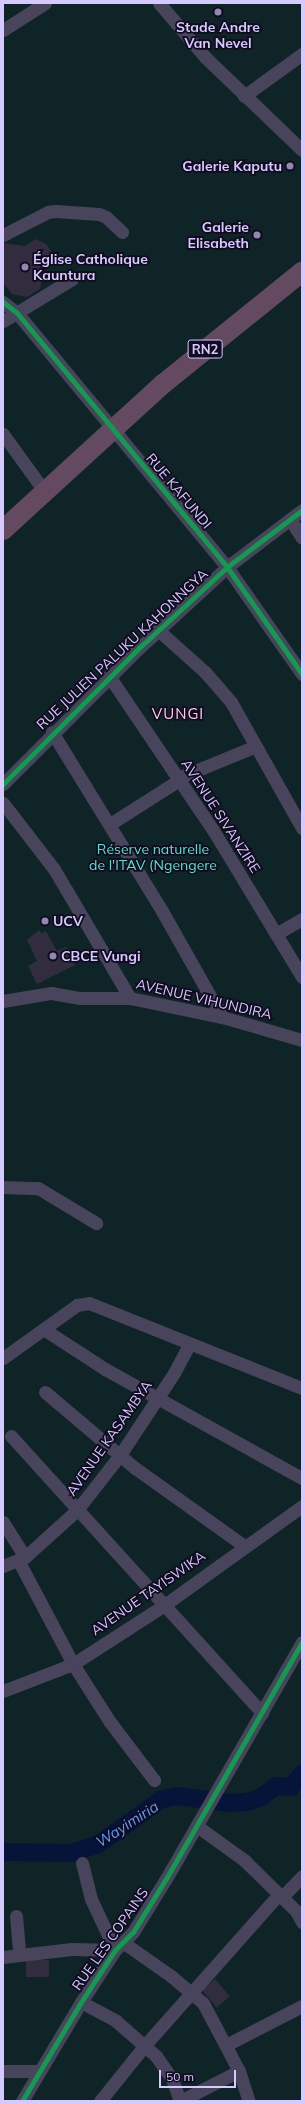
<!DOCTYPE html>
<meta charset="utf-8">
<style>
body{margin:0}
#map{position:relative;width:305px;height:2104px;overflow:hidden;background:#130f1a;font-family:Mulish,sans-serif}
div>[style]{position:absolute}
.green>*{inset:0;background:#0f2427;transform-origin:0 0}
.river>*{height:18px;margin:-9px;padding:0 9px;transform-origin:9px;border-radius:9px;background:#071439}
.building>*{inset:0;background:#312c3e;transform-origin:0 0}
.minor>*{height:13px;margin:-6.5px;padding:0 6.5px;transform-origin:6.5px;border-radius:6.5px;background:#48445b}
.highway>*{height:20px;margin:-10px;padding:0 10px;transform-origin:10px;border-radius:10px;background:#634a61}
.cycleway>*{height:5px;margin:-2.5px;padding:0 2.5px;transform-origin:2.5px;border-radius:2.5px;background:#139951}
.dots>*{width:11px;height:11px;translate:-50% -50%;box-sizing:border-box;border:2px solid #110b1f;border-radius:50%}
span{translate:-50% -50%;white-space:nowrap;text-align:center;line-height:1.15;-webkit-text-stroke:3.5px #110b1f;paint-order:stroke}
.shield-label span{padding:1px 3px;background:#110b1f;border:1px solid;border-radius:3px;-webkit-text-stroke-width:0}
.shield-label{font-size:13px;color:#d5c9ff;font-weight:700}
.poi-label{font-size:14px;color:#d5c9ff;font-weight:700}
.right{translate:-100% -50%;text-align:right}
.left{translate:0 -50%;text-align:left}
.street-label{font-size:14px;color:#d5c9ff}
.park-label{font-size:14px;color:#50e4d0}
.neighbourhood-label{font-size:15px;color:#ffcbe6;letter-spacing:1px}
.water-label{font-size:15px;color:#579eff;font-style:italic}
.frame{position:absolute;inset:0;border:4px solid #d5c9ff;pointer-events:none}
.scale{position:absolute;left:159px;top:2070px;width:77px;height:18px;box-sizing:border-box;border:2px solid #d5c9ff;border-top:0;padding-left:5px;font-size:12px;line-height:14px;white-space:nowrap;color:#d5c9ff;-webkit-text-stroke:3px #110b1f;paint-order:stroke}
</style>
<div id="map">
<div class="green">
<i style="left:3px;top:3px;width:299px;height:2098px"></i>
</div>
<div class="river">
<i style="left:3px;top:1852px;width:68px;rotate:0.8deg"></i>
<i style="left:71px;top:1853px;width:29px;rotate:-18deg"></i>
<i style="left:99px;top:1844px;width:77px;rotate:-35.5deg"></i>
<i style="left:162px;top:1799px;width:16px;rotate:-11deg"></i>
<i style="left:178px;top:1796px;width:51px;rotate:7.8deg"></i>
<i style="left:229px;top:1803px;width:17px;rotate:-3deg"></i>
<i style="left:246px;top:1802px;width:15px;rotate:-16deg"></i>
<i style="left:260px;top:1798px;width:20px;rotate:-37deg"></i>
<i style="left:276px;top:1786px;width:15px;rotate:4deg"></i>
<i style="left:291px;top:1787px;width:17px;rotate:-50deg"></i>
</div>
<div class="building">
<i style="clip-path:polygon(36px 239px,46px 244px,55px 257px,53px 264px,43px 270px,40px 289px,27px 297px,12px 294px,3px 283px,3px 243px,25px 246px)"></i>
<i style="clip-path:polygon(39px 930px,41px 933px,46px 931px,57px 951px,66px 947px,75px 965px,37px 984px,28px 966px,37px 961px,27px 940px)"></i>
<i style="left:49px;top:1960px;width:17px;height:23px;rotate:90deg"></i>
<i style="left:215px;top:1979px;width:23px;height:17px;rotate:50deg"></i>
</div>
<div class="minor">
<i style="left:159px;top:3px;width:71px;rotate:49.6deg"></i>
<i style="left:205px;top:57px;width:134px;rotate:43.8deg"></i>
<i style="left:3px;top:30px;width:50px;rotate:-32.7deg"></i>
<i style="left:244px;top:96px;width:72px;rotate:-35.9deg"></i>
<i style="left:3px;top:235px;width:51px;rotate:-27.1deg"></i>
<i style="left:48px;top:212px;width:8px;rotate:-7deg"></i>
<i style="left:56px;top:211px;width:43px;rotate:4deg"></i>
<i style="left:99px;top:214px;width:8px;rotate:23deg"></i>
<i style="left:106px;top:217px;width:22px;rotate:43deg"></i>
<i style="left:3px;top:302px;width:18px;rotate:38deg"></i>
<i style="left:17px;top:313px;width:330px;rotate:50.4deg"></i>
<i style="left:227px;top:567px;width:131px;rotate:55deg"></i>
<i style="left:3px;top:321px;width:81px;rotate:-31.3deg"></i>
<i style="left:3px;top:434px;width:72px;rotate:54.1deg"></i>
<i style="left:290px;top:519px;width:22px;rotate:58deg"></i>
<i style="left:158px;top:630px;width:63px;rotate:41.8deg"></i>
<i style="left:205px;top:672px;width:40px;rotate:49deg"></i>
<i style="left:231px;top:702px;width:145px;rotate:60.6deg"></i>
<i style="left:109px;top:676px;width:186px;rotate:56deg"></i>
<i style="left:213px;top:830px;width:172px;rotate:58.8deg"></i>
<i style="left:52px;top:732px;width:210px;rotate:58.4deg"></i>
<i style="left:162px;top:911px;width:122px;rotate:60.5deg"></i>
<i style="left:178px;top:778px;width:84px;rotate:-22.3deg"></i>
<i style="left:3px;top:784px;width:192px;rotate:-45deg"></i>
<i style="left:139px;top:648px;width:120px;rotate:-42.6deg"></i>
<i style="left:227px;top:567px;width:94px;rotate:-37.2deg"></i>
<i style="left:3px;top:803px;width:83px;rotate:52.3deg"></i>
<i style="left:54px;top:869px;width:150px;rotate:59.5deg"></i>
<i style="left:110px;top:824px;width:82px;rotate:-32.5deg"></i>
<i style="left:276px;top:934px;width:30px;rotate:-30deg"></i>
<i style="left:3px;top:1001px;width:49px;rotate:-9.5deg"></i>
<i style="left:51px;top:993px;width:28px;rotate:10deg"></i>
<i style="left:79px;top:998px;width:51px"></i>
<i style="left:130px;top:998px;width:94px;rotate:11.7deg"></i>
<i style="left:222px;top:1017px;width:83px;rotate:16deg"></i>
<i style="left:3px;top:1187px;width:35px;rotate:2deg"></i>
<i style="left:38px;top:1188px;width:68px;rotate:31.1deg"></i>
<i style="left:45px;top:1330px;width:72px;rotate:33deg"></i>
<i style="left:105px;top:1369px;width:225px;rotate:29deg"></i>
<i style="left:3px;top:1358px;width:91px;rotate:-35.6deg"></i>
<i style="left:77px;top:1305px;width:12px;rotate:-9deg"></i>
<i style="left:89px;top:1303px;width:229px;rotate:21.8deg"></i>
<i style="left:45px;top:1392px;width:118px;rotate:40.2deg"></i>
<i style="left:135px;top:1468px;width:133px;rotate:35.5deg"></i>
<i style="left:11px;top:1436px;width:374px;rotate:47.8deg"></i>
<i style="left:3px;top:1522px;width:41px;rotate:57.8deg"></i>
<i style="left:18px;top:1560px;width:118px;rotate:62.1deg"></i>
<i style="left:73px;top:1664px;width:69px;rotate:57.5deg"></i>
<i style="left:110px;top:1722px;width:73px;rotate:52.8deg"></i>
<i style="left:3px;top:1566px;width:24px;rotate:-22deg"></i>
<i style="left:25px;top:1557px;width:70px;rotate:-42.1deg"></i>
<i style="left:77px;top:1510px;width:70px;rotate:-52deg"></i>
<i style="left:120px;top:1455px;width:98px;rotate:-56.6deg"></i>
<i style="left:174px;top:1373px;width:32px;rotate:-62deg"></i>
<i style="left:3px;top:1691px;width:75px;rotate:-21.1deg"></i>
<i style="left:73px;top:1664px;width:107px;rotate:-32.8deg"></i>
<i style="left:163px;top:1606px;width:171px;rotate:-35.7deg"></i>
<i style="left:197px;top:1826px;width:58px;rotate:35.9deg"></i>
<i style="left:244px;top:1860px;width:73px;rotate:44.4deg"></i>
<i style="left:296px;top:1911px;width:13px;rotate:61deg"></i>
<i style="left:82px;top:1863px;width:37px;rotate:76deg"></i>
<i style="left:91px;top:1899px;width:56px;rotate:64.8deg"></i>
<i style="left:282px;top:1897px;width:29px;rotate:-46deg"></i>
<i style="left:16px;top:1916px;width:38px;rotate:85deg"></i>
<i style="left:124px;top:1943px;width:57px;rotate:35.1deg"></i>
<i style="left:171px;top:1976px;width:42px;rotate:40.2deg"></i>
<i style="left:203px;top:2003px;width:77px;rotate:62.1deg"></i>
<i style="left:239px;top:2071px;width:32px;rotate:72deg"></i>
<i style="left:3px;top:1957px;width:69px;rotate:-6.6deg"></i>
<i style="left:72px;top:1949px;width:43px;rotate:1.3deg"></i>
<i style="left:81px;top:2002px;width:40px;rotate:28deg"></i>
<i style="left:116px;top:2021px;width:53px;rotate:41.2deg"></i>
<i style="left:156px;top:2056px;width:28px;rotate:55deg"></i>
<i style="left:172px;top:2079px;width:23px;rotate:70deg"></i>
<i style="left:226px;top:2045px;width:85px;rotate:-27.2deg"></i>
<i style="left:3px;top:2071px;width:37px"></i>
<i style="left:22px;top:2101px;width:115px;rotate:-59.2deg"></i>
<i style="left:81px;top:2002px;width:62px;rotate:-56.8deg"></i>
<i style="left:115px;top:1950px;width:25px;rotate:-45deg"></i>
<i style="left:133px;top:1932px;width:65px;rotate:-58.3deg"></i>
<i style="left:167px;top:1877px;width:271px;rotate:-60.1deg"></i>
<i style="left:100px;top:2101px;width:72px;rotate:-51.2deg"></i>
<i style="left:145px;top:2045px;width:202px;rotate:-48.4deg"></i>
<i style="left:180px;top:2101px;width:66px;rotate:-27deg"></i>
</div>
<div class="highway">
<i style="left:3px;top:530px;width:217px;rotate:-42.4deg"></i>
<i style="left:163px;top:384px;width:179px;rotate:-38.9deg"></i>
</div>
<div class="cycleway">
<i style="left:3px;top:302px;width:18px;rotate:38deg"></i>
<i style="left:17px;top:313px;width:330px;rotate:50.4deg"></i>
<i style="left:227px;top:567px;width:131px;rotate:55deg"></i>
<i style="left:3px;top:784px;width:192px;rotate:-45deg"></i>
<i style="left:139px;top:648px;width:120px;rotate:-42.6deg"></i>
<i style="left:227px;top:567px;width:94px;rotate:-37.2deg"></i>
<i style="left:22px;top:2101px;width:115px;rotate:-59.2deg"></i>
<i style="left:81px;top:2002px;width:62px;rotate:-56.8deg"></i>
<i style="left:115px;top:1950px;width:25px;rotate:-45deg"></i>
<i style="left:133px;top:1932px;width:65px;rotate:-58.3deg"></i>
<i style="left:167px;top:1877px;width:271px;rotate:-60.1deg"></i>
</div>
<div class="dots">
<i style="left:218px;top:12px;background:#9188af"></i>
<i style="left:290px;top:166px;background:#9188af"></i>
<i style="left:257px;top:235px;background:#9188af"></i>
<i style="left:25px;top:267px;background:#9188af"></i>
<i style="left:45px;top:921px;background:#9188af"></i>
<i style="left:53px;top:956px;background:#9188af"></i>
</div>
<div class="shield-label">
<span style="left:205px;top:349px">RN2</span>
</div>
<div class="poi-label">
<span style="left:218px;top:35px">Stade Andre<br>Van Nevel</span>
<span class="right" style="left:282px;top:166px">Galerie Kaputu</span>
<span class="right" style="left:249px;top:235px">Galerie<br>Elisabeth</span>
<span class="left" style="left:33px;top:267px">Église Catholique<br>Kauntura</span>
<span class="left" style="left:53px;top:921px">UCV</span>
<span class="left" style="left:61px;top:956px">CBCE Vungi</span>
</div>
<div class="street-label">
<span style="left:179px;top:491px;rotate:50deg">RUE KAFUNDI</span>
<span style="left:122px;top:649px;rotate:-43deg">RUE JULIEN PALUKU KAHONNGYA</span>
<span style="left:221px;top:816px;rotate:57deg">AVENUE SIVANZIRE</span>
<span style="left:204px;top:999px;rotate:13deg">AVENUE VIHUNDIRA</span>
<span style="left:109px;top:1438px;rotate:-55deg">AVENUE KASAMBYA</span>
<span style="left:148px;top:1593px;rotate:-35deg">AVENUE TAYISWIKA</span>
<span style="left:110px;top:1939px;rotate:-55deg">RUE LES COPAINS</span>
</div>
<div class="park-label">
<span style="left:153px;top:857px">Réserve naturelle<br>de l'ITAV (Ngengere</span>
</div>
<div class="neighbourhood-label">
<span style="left:178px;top:714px">VUNGI</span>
</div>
<div class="water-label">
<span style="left:127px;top:1824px;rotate:-33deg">Wayimiria</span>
</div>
<div class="frame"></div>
<div class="scale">50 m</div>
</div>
